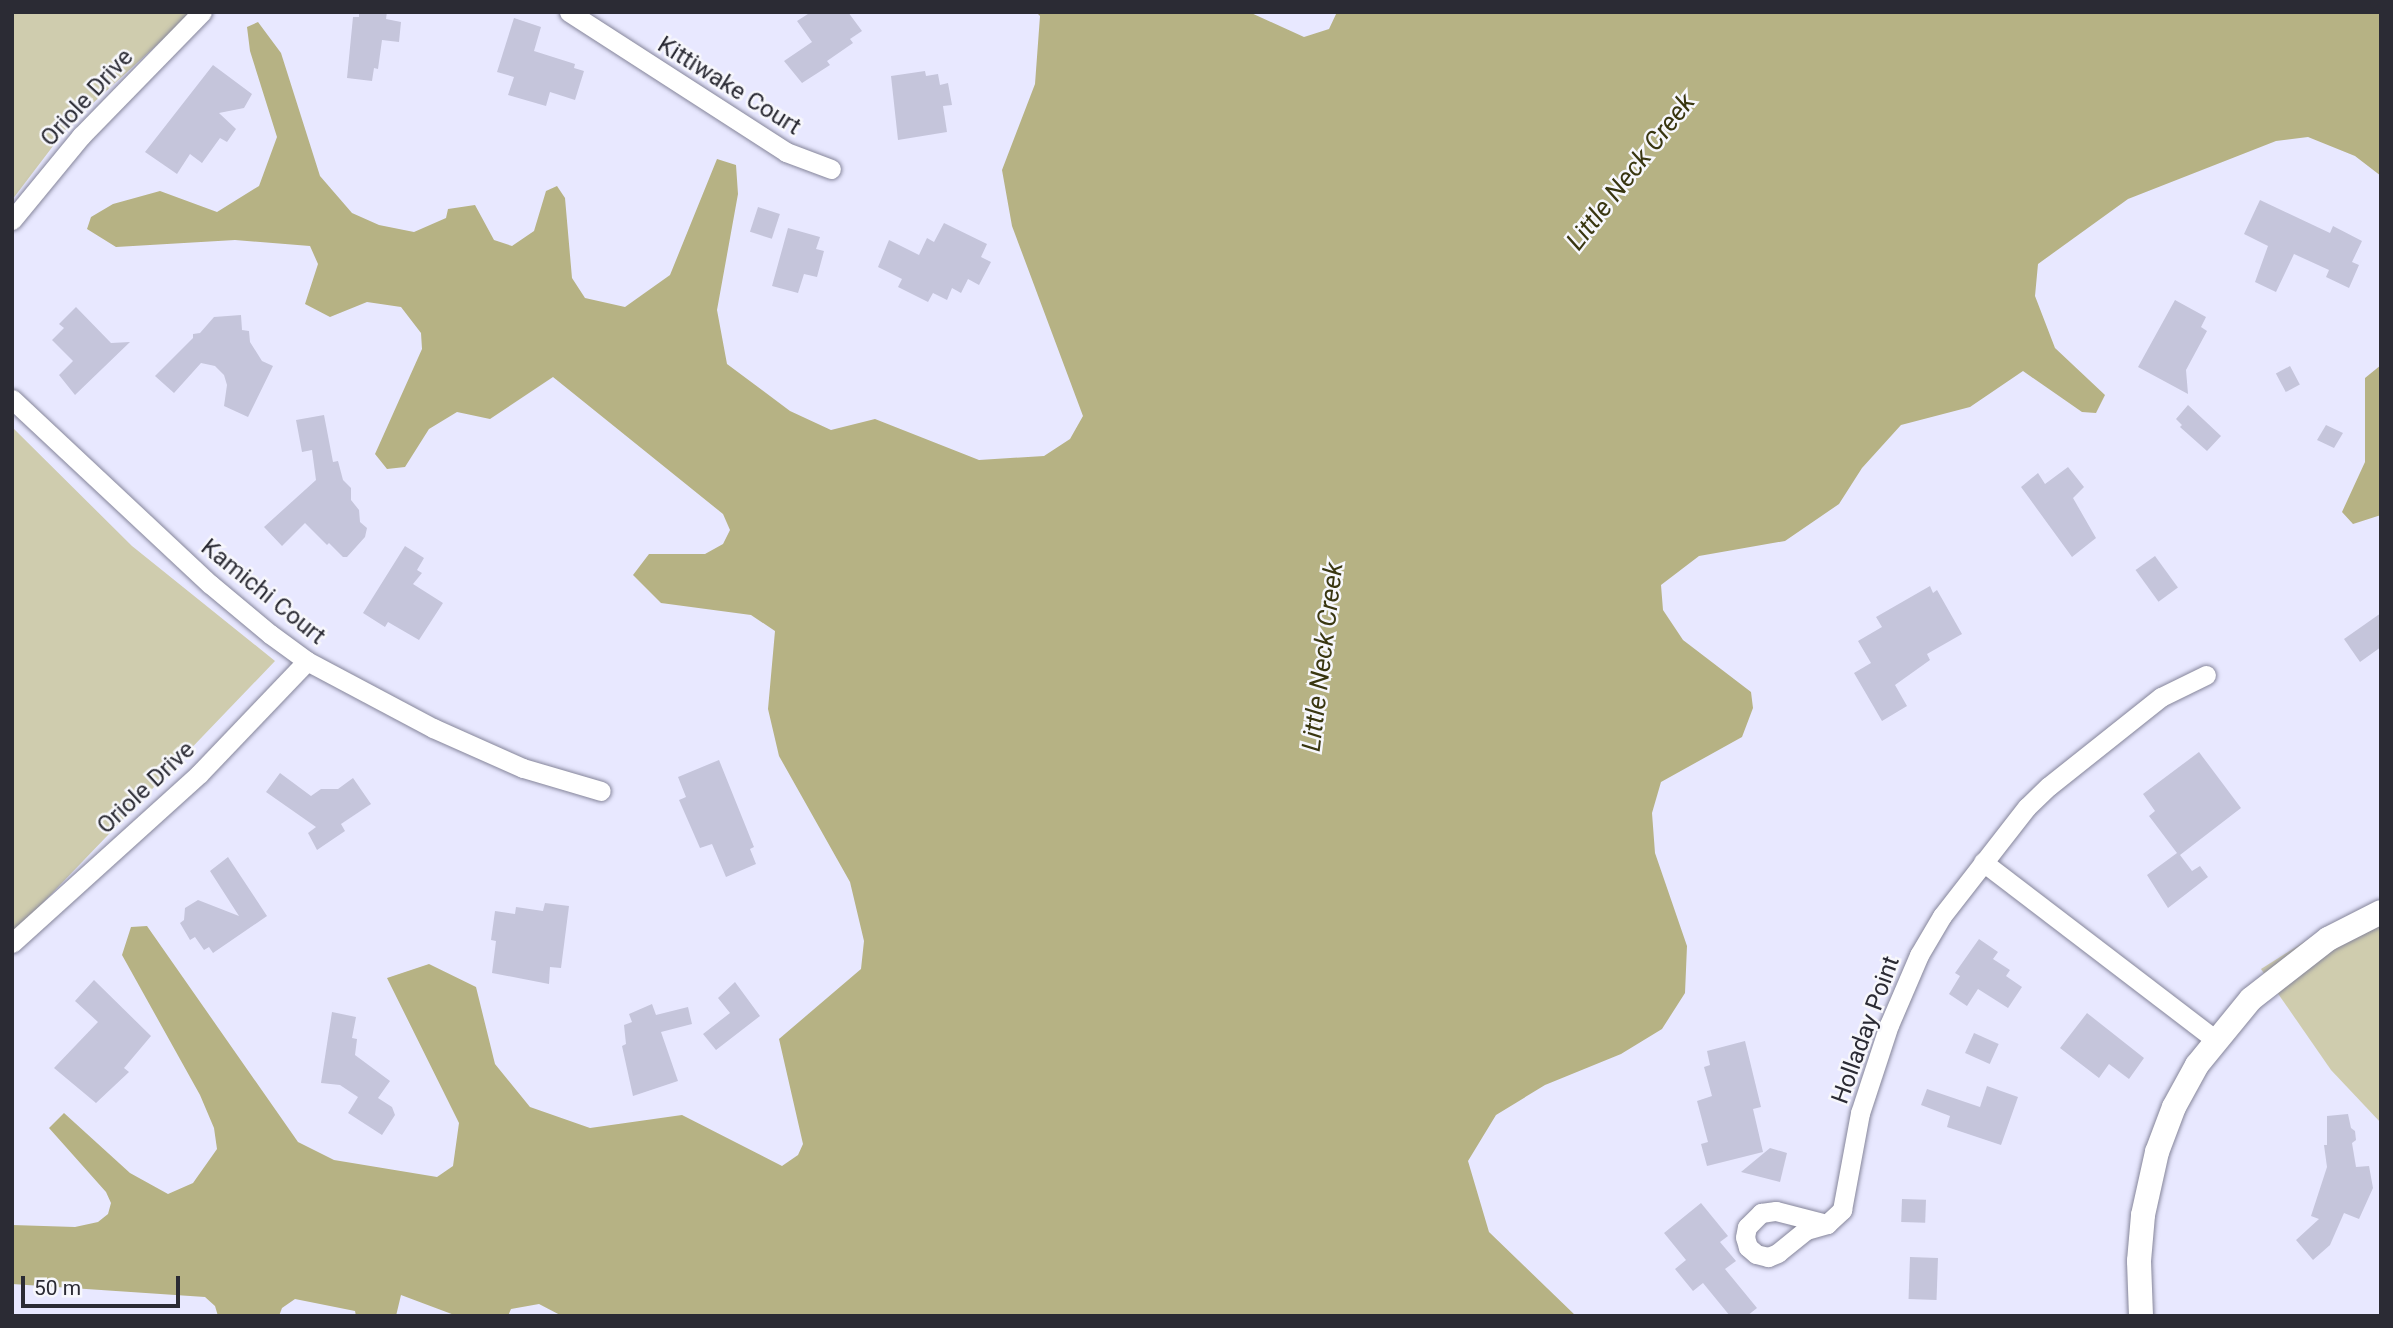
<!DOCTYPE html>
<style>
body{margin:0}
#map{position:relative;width:2393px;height:1328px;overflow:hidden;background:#e8e8ff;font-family:Roboto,sans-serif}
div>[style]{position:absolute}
.green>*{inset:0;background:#cfccae}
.water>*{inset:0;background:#b6b284}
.building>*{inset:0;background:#c5c5db;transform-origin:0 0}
.roads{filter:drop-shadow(0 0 2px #85859a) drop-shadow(0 0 2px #85859a)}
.minor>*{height:19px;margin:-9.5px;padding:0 9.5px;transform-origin:9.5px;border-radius:9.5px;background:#fff}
.tertiary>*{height:24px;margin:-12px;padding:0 12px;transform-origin:12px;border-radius:12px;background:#fff}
span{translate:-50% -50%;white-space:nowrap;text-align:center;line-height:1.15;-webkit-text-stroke:5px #f7f7fc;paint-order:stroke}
.street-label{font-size:24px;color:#2b2b34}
.water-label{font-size:26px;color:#393610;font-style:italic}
.frame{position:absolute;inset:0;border:14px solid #2b2b34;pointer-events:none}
.scale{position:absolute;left:21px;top:1276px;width:159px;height:32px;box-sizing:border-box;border:4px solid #2b2b34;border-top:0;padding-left:9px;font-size:21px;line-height:24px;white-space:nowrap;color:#2b2b34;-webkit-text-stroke:5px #f7f7fc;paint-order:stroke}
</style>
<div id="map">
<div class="green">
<i style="clip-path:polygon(12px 12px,193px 12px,69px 125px,12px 200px)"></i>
<i style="clip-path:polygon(12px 427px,132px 546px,275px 661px,12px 935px)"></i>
<i style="clip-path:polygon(2381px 905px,2381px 1123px,2331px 1070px,2261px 969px,2331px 925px)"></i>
</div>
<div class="water">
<i style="clip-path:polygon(1036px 12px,1249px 12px,1304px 37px,1329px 29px,1337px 12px,2381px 12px,2381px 176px,2355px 156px,2308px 137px,2276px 141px,2128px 199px,2038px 264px,2035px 296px,2055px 348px,2105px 395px,2096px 413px,2082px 412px,2023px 371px,1970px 407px,1901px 425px,1862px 468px,1839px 504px,1785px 541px,1699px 556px,1661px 585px,1663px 610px,1683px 640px,1751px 692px,1753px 708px,1742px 737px,1661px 782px,1652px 813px,1655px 853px,1687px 946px,1685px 993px,1662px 1029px,1621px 1054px,1545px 1085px,1496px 1115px,1468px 1161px,1489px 1232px,1576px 1316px,562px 1316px,539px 1304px,511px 1309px,508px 1316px,457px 1316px,401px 1295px,396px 1316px,356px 1316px,355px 1311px,295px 1299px,282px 1308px,279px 1316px,218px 1316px,215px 1306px,205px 1297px,12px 1284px,12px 1225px,75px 1227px,98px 1222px,108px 1214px,111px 1203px,106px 1192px,49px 1128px,64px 1113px,130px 1173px,168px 1194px,193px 1183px,217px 1149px,214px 1128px,200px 1095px,122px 955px,131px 927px,147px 926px,298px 1142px,334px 1160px,437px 1177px,453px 1166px,459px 1123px,387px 978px,429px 964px,476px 987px,495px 1064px,530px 1107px,590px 1128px,682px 1115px,782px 1166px,798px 1155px,803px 1144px,779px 1039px,861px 969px,864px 941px,850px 882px,779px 756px,768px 709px,775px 631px,751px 615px,661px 603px,633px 575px,649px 554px,705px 554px,723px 544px,730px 530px,723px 514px,553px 377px,490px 419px,457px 412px,429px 429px,405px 467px,387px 469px,375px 454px,422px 349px,421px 333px,401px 307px,367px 302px,330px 317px,305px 304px,318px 264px,310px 246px,235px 240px,116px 247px,87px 229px,91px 217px,113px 204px,160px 191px,217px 212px,259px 186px,277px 137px,250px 51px,247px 27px,258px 22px,281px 53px,320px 176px,352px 213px,379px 225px,414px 232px,446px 218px,448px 209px,475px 205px,494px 240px,512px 246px,534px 231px,546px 191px,557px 186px,565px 198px,572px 278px,585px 298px,625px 307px,670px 275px,717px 159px,736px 165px,738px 194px,717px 310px,727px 364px,790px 411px,831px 430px,875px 419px,979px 460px,1044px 456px,1070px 439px,1083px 416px,1012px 226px,1002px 170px,1035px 84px,1040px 16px)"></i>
<i style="clip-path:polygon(2381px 365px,2381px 515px,2353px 524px,2342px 512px,2365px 462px,2365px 378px)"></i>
</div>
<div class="building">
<i style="clip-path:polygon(359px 12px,387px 12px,386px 19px,401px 22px,399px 42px,382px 40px,378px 69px,374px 68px,372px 81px,347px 78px,353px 17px,359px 17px)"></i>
<i style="clip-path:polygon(811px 12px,848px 12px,862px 31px,850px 39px,853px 43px,827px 61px,830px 65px,802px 83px,784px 61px,812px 42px,797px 21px)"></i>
<i style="clip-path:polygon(514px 18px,541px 27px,534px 51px,575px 64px,574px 68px,584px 71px,575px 100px,550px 92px,546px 106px,508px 95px,514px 77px,497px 72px)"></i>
<i style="clip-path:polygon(213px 65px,252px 94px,244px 108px,219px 113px,236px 129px,227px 142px,220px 138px,202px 163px,190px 154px,177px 174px,145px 152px)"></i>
<i style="clip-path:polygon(925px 71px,926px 76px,938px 74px,940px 85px,948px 83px,952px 105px,943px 106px,947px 132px,898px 140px,891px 76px)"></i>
<i style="clip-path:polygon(2260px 200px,2330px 233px,2333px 226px,2362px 241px,2352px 262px,2359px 265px,2349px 288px,2326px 277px,2329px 270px,2294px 254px,2276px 292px,2255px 282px,2268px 246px,2244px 234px)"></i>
<i style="left:758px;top:207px;width:23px;height:26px;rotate:18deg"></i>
<i style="clip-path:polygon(944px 223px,987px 244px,981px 257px,991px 262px,979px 285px,968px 279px,961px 293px,952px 288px,947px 300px,933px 293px,928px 302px,898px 287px,902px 279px,878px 267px,889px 240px,919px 255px,927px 238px,934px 242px)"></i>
<i style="clip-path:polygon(788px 228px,820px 237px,816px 249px,824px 251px,817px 277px,804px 274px,798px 293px,772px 286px)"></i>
<i style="clip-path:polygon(2175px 300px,2206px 317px,2201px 327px,2207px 331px,2186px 370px,2188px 394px,2138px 367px)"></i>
<i style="clip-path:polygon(76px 307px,111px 343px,130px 342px,75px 395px,59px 375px,73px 361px,52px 340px,64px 328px,59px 324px)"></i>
<i style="clip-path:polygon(241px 315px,242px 330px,249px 331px,250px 342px,262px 361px,273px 366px,248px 417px,224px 406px,227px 385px,224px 375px,215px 366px,201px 363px,174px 393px,155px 376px,193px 338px,193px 334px,200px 333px,214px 317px)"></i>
<i style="left:2290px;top:366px;width:21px;height:16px;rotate:62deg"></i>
<i style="clip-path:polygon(2188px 405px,2221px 436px,2207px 451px,2180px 427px,2182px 425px,2176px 419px)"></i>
<i style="clip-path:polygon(324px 415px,333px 462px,338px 461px,343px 480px,351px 488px,351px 500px,359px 510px,360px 522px,367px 528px,365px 537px,347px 557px,343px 557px,329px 543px,327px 545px,305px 523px,282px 546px,264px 527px,316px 480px,312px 450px,302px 452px,296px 420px)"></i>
<i style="clip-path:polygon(2326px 425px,2343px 433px,2334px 448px,2317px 440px)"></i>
<i style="clip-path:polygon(2068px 467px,2084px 487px,2073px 498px,2096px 538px,2072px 557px,2021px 487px,2038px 473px,2045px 484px)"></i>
<i style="clip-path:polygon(405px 546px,424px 558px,417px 570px,422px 573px,413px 584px,443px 603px,419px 640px,388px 622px,385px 627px,363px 613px)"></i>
<i style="left:2155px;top:556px;width:39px;height:24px;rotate:54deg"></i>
<i style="clip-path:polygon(1930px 586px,1933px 593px,1937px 590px,1962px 634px,1927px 654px,1930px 660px,1895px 685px,1907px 706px,1882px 721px,1854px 673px,1871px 663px,1858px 641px,1882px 627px,1876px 617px)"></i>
<i style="clip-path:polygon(2381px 613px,2381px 647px,2360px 662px,2344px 639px)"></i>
<i style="clip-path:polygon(2199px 752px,2241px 808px,2180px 855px,2192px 871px,2200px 866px,2208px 877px,2168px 908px,2147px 875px,2177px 853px,2149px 816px,2155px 811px,2143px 794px)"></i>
<i style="clip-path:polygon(719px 760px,754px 847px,750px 849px,756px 864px,726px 877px,712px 844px,700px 848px,679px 800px,686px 797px,678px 777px)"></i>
<i style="clip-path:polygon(280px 773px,311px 796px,321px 789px,338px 789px,353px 778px,371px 804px,341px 824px,345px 831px,317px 850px,308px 833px,316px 827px,266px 792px)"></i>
<i style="clip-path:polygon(228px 857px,267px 916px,213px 953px,209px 947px,204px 950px,195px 937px,190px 940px,180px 923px,184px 920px,185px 908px,198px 900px,239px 916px,210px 871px)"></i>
<i style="clip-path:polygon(545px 903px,569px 906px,561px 968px,550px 967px,549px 984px,492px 973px,496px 941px,491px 940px,495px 911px,515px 914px,516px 907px,543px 911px)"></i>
<i style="clip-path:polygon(1979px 939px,1998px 952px,1993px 959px,2010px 970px,2006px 976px,2022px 987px,2008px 1008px,1978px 989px,1967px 1006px,1949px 994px,1960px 976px,1955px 973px)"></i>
<i style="clip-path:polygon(94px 980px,151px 1036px,124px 1068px,129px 1072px,96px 1103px,54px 1068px,98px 1022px,75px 1001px)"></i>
<i style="clip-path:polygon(735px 982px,760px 1016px,716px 1050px,703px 1034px,730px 1013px,718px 998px)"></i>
<i style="clip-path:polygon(652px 1004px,656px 1015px,688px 1007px,692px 1024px,661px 1032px,678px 1081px,633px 1096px,622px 1046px,626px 1044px,624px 1025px,632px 1022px,629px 1014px)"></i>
<i style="clip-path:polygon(332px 1012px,356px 1017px,352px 1038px,357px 1039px,355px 1055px,390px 1081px,378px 1098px,392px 1107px,395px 1115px,382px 1135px,348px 1113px,358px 1097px,340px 1085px,321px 1083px)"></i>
<i style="clip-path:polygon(2087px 1013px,2144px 1058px,2129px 1079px,2109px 1064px,2099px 1078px,2060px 1048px)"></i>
<i style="left:1974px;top:1033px;width:27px;height:22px;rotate:24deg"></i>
<i style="clip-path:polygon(1745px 1041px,1761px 1107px,1753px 1109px,1763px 1152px,1707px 1166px,1701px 1144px,1708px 1142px,1697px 1101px,1712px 1096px,1704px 1067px,1710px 1065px,1707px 1051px)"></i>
<i style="clip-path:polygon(1987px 1086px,2018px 1097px,2001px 1145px,1947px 1127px,1950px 1116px,1921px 1105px,1927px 1089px,1980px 1107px)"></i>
<i style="clip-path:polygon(2348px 1114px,2351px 1128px,2355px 1131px,2356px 1140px,2352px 1143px,2356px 1167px,2369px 1166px,2373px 1188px,2359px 1219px,2344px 1213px,2330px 1245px,2313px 1260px,2296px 1240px,2319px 1219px,2311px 1216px,2327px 1167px,2324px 1145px,2327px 1145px,2327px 1116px)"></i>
<i style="clip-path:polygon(1770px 1148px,1787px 1153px,1780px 1182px,1741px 1172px)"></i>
<i style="left:1902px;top:1199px;width:24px;height:23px;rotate:2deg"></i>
<i style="clip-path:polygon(1701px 1203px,1728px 1236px,1720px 1242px,1736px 1261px,1725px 1269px,1757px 1308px,1747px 1316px,1730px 1316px,1703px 1283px,1693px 1291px,1675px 1269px,1686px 1260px,1664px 1233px)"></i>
<i style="left:1910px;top:1257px;width:28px;height:42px;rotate:2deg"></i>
</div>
<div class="roads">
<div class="minor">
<i style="left:569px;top:12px;width:258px;rotate:32.8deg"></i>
<i style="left:786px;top:152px;width:48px;rotate:20.7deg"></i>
<i style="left:12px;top:220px;width:109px;rotate:-50.6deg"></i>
<i style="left:81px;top:136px;width:173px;rotate:-45.7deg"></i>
<i style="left:12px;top:399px;width:271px;rotate:43.1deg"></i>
<i style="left:210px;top:584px;width:78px;rotate:39.8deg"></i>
<i style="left:270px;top:634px;width:46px;rotate:36.1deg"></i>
<i style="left:307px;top:661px;width:143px;rotate:28deg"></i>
<i style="left:433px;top:728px;width:98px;rotate:24deg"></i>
<i style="left:523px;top:768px;width:81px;rotate:16.4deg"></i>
<i style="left:1983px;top:862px;width:293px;rotate:37.4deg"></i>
<i style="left:12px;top:943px;width:252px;rotate:-42.1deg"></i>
<i style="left:199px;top:774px;width:156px;rotate:-46.3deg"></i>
<i style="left:1776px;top:1211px;width:53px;rotate:14.3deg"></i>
<i style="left:1827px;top:1224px;width:22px;rotate:164deg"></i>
<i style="left:1806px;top:1230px;width:36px;rotate:141deg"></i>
<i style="left:1778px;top:1253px;width:11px;rotate:158deg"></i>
<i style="left:1768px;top:1257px;width:12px;rotate:-166deg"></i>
<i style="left:1756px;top:1254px;width:11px;rotate:-139deg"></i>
<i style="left:1748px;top:1247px;width:10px;rotate:-107deg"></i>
<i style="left:1745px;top:1237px;width:10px;rotate:-79deg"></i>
<i style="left:1747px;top:1227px;width:20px;rotate:-45deg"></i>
<i style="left:1761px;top:1213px;width:15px;rotate:-8deg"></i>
<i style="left:1827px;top:1224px;width:21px;rotate:-43deg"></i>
<i style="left:1842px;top:1210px;width:99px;rotate:-79.5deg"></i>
<i style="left:1860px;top:1113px;width:93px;rotate:-71.8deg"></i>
<i style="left:1889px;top:1025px;width:76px;rotate:-66.8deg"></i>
<i style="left:1919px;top:955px;width:45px;rotate:-59.5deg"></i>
<i style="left:1942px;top:916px;width:138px;rotate:-52.1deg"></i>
<i style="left:2027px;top:807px;width:30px;rotate:-44deg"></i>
<i style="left:2049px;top:786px;width:143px;rotate:-38.5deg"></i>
<i style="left:2161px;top:697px;width:50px;rotate:-26.1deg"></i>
</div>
<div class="tertiary">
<i style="left:2141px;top:1316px;width:55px;rotate:-92.1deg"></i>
<i style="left:2139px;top:1261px;width:46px;rotate:-85deg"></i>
<i style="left:2143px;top:1215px;width:65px;rotate:-77.5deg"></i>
<i style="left:2157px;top:1152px;width:48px;rotate:-69.3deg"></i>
<i style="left:2174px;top:1107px;width:48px;rotate:-61.3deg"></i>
<i style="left:2197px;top:1065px;width:85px;rotate:-50.7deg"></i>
<i style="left:2251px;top:999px;width:98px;rotate:-37.9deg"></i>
<i style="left:2328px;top:939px;width:59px;rotate:-27deg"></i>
</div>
</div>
<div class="street-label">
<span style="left:729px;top:86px;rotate:32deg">Kittiwake Court</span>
<span style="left:87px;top:98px;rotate:-47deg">Oriole Drive</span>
<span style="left:263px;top:592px;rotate:39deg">Kamichi Court</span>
<span style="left:146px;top:788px;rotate:-43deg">Oriole Drive</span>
<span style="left:1866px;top:1030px;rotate:-70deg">Holladay Point</span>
</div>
<div class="water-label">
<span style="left:1631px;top:172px;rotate:-52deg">Little Neck Creek</span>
<span style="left:1323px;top:657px;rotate:-83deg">Little Neck Creek</span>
</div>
<div class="frame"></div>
<div class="scale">50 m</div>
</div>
